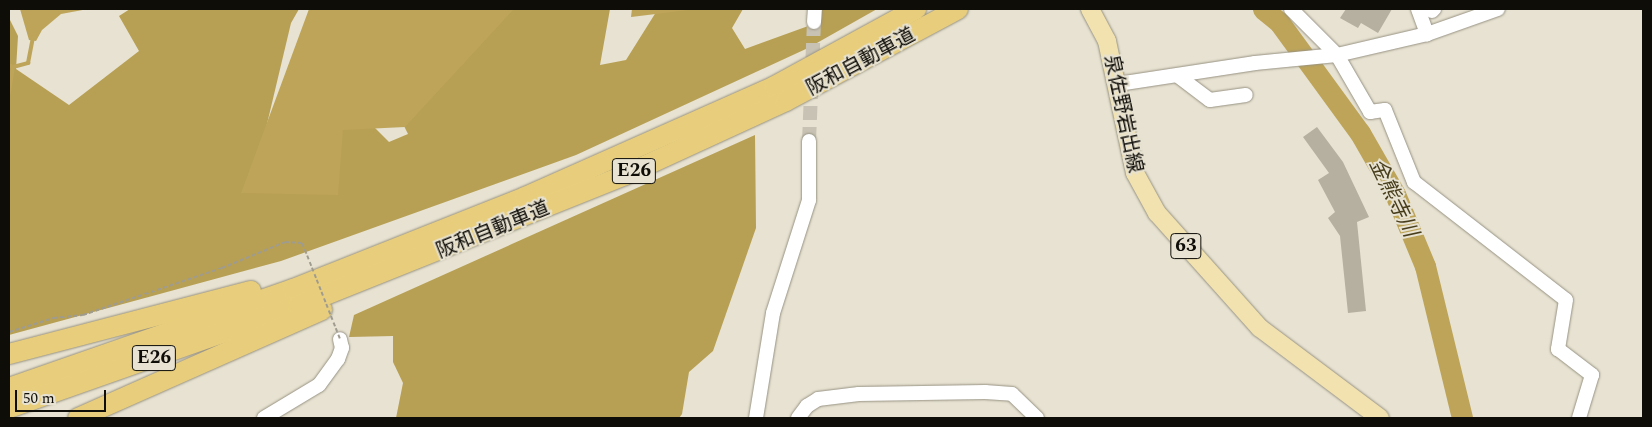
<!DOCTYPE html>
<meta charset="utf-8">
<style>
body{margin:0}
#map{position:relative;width:1652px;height:427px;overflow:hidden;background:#e7e2d1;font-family:Spectral,"Noto Sans JP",serif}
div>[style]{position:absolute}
.forest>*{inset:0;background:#b79f53}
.water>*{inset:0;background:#bda459}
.stream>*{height:4px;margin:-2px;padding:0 2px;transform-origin:2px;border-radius:2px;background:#bda459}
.river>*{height:21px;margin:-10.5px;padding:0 10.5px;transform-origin:10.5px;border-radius:10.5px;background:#bda459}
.building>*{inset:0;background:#b5b0a0}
.minor-tunnel>*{height:14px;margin-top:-7px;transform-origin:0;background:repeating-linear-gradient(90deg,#c7c2b3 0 14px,transparent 0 21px)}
.path>*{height:2px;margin-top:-1px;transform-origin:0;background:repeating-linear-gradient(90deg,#9f9b8e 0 4px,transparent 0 6.5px)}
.roads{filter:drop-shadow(0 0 1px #979283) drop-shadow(0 0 1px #979283)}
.minor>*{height:14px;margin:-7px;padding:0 7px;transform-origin:7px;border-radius:7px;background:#fff}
.major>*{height:18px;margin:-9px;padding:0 9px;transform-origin:9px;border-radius:9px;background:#f1e2b0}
.highway>*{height:20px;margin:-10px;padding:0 10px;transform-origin:10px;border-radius:10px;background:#e8ce7c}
.path-bridge>*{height:2px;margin-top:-1px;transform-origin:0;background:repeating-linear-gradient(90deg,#9f9b8e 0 4px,transparent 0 6.5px)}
span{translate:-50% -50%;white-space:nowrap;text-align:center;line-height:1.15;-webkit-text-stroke:4px #e7e2d1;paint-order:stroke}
.shield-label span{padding:1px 4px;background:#e7e2d1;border:1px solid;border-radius:4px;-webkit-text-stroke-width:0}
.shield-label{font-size:19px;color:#0f0d08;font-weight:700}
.street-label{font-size:20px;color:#0f0d08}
.water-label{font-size:21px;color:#483e1c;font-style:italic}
.frame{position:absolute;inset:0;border:10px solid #0f0d08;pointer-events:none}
.scale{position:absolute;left:15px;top:390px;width:91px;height:22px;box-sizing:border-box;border:2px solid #0f0d08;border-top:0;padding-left:6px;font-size:15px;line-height:18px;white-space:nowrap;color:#0f0d08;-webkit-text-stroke:4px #e7e2d1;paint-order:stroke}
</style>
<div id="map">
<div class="forest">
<i style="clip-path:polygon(130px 9px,299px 9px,291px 23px,251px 191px,328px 123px,354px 107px,389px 142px,408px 134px,386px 90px,453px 9px,610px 9px,600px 65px,626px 60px,658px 9px,743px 9px,732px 28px,745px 49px,811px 25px,820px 9px,877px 9px,808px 48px,576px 155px,281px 261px,9px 335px,9px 18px,18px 36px,16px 69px,69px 105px,139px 51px,119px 16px)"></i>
<i style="clip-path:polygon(755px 135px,756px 228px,713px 351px,689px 372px,682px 414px,679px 418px,396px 418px,403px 383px,393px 362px,393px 336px,349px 337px,354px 315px)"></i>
</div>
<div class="water">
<i style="clip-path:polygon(20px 9px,88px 9px,61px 14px,42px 30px,36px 41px,29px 40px)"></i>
<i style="clip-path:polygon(309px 9px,514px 9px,405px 127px,343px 130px,338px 195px,241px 193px)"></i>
<i style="clip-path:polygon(632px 9px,697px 9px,631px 17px)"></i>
</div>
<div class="stream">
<i style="left:9px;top:65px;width:4px;rotate:27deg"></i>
<i style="left:13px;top:67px;width:26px;rotate:99deg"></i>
<i style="left:13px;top:67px;width:16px;rotate:-15deg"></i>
<i style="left:28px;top:63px;width:26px;rotate:-79deg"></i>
</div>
<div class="river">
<i style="left:1263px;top:9px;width:21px;rotate:39deg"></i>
<i style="left:1279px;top:22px;width:137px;rotate:53.9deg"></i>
<i style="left:1360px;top:133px;width:70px;rotate:60.2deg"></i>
<i style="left:1395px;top:194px;width:78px;rotate:67.4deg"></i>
<i style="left:1425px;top:266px;width:156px;rotate:76.3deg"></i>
</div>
<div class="building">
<i style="clip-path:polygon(1346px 9px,1392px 9px,1378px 33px,1361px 23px,1358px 28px,1340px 18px)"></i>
<i style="clip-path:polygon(1317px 127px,1343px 162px,1369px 217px,1357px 222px,1366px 311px,1348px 313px,1340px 236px,1328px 218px,1335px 212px,1318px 180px,1329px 173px,1303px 137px)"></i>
</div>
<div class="minor-tunnel">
<i style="left:809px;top:141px;width:119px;rotate:-87.6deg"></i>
</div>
<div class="path">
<i style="left:9px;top:332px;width:47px;rotate:-17.3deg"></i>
<i style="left:54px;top:318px;width:29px;rotate:-6deg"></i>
<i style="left:83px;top:315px;width:147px;rotate:-18.7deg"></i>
<i style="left:222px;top:268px;width:68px;rotate:-22.4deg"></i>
<i style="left:285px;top:242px;width:17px;rotate:3deg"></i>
<i style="left:302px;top:243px;width:8px;rotate:67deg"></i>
</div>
<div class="roads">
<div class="minor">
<i style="left:1291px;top:9px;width:65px;rotate:45deg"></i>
<i style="left:1337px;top:55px;width:66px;rotate:59.9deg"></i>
<i style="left:1370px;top:112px;width:15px;rotate:-8deg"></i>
<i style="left:1385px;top:110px;width:78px;rotate:68.1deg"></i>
<i style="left:1414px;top:182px;width:192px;rotate:37.8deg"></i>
<i style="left:1566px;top:300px;width:50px;rotate:99.3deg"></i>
<i style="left:1558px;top:349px;width:43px;rotate:37.4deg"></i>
<i style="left:1592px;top:375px;width:45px;rotate:106.8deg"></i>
<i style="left:1418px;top:9px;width:27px;rotate:70deg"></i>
<i style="left:1432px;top:11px;width:3px;rotate:-45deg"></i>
<i style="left:814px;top:22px;width:13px;rotate:-86deg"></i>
<i style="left:1178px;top:76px;width:40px;rotate:37deg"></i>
<i style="left:1210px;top:100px;width:36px;rotate:-8deg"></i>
<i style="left:1118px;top:84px;width:139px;rotate:-8.7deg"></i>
<i style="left:1255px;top:63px;width:82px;rotate:-5.6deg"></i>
<i style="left:1337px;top:55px;width:92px;rotate:-13.1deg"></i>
<i style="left:1427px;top:34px;width:75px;rotate:-19.4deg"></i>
<i style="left:264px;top:418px;width:64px;rotate:-31deg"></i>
<i style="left:319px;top:385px;width:32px;rotate:-54deg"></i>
<i style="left:338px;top:359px;width:12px;rotate:-70deg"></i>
<i style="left:342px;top:348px;width:9px;rotate:-103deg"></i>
<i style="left:756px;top:418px;width:106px;rotate:-80.8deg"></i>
<i style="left:773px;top:313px;width:119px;rotate:-72.3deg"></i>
<i style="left:809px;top:200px;width:59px;rotate:-90deg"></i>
<i style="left:798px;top:418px;width:15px;rotate:-53deg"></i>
<i style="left:807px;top:406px;width:13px;rotate:-32deg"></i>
<i style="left:818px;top:399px;width:41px;rotate:-7deg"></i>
<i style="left:859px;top:394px;width:126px;rotate:-0.9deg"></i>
<i style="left:985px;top:392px;width:27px;rotate:4deg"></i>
<i style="left:1012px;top:394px;width:35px;rotate:44deg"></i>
</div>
<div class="major">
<i style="left:1090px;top:9px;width:36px;rotate:62deg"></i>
<i style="left:1107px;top:41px;width:135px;rotate:78deg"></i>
<i style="left:1135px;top:173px;width:46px;rotate:61.2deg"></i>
<i style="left:1157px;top:213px;width:154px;rotate:48.2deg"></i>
<i style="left:1260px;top:328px;width:150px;rotate:36.9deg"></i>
</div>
<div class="highway">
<i style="left:9px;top:354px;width:250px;rotate:-14.6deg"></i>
<i style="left:9px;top:388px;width:301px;rotate:-19.2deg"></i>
<i style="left:293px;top:289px;width:250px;rotate:-21.6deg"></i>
<i style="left:525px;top:197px;width:274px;rotate:-23.9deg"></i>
<i style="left:775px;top:86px;width:161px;rotate:-28.6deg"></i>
<i style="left:9px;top:408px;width:306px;rotate:-19.4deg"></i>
<i style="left:298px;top:306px;width:352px;rotate:-21.8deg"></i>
<i style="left:625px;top:175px;width:177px;rotate:-24.7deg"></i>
<i style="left:786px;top:101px;width:195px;rotate:-28.1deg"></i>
<i style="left:78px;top:418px;width:267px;rotate:-23.9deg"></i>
</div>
</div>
<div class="path-bridge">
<i style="left:305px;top:250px;width:96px;rotate:68.5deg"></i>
</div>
<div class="shield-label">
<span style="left:634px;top:171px">E26</span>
<span style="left:1186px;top:246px">63</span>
<span style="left:154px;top:358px">E26</span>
</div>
<div class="street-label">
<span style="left:861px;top:62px;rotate:-28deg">阪和自動車道</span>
<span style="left:1123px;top:114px;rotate:78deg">泉佐野岩出線</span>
<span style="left:493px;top:230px;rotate:-22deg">阪和自動車道</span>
</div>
<div class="water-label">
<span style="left:1393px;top:198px;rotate:64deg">金熊寺川</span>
</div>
<div class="frame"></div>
<div class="scale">50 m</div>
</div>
